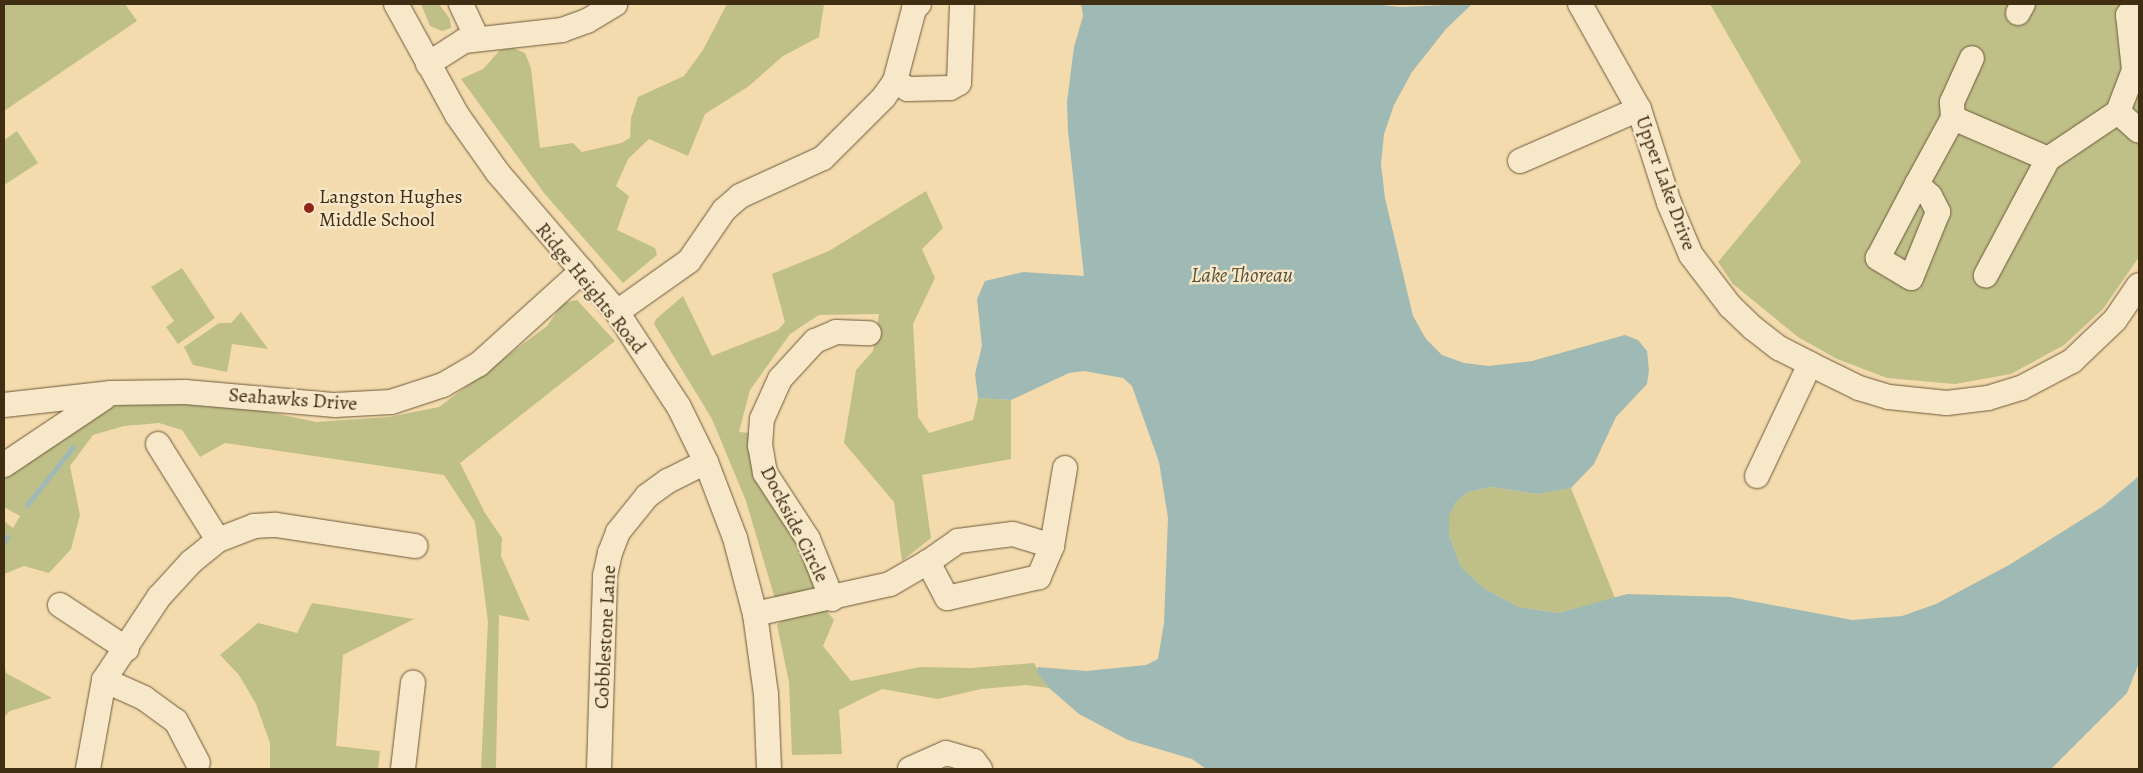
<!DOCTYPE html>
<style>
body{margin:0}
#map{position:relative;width:2143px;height:773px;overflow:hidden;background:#f4dbae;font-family:Alegreya,serif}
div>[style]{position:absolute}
.green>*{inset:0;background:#bfbf88}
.water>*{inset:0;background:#9fb9b4}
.stream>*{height:5px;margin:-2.5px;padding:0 2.5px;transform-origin:2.5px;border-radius:2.5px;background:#9fb9b4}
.roads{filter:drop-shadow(0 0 1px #6d593a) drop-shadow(0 0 1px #6d593a)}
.minor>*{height:24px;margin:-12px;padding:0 12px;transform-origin:12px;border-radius:12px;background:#f8e8ca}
.dots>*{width:14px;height:14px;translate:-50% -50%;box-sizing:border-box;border:2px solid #f8e8ca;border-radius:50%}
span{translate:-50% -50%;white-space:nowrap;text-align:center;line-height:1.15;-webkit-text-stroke:4.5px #f8e8ca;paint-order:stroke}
.street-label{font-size:20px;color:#402e13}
.poi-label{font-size:20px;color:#402e13}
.left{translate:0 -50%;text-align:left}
.water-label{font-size:21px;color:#58513b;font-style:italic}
.frame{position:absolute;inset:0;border:5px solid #402e13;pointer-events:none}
</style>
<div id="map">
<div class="green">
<i style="clip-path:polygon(4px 4px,125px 4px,137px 21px,4px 111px)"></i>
<i style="clip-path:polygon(421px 4px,439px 4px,450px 19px,451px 28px,442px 31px,430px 26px)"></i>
<i style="clip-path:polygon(727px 4px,824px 4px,819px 37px,783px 56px,749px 86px,705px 114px,688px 156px,649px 139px,628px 159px,616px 186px,629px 196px,617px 230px,655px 248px,657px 255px,623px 283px,544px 193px,461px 79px,483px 69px,500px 50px,513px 48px,525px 53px,531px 68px,540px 148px,573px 143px,582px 152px,621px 143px,630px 138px,631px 118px,638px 97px,684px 76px,703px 50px)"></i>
<i style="clip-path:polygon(1710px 4px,2139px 4px,2139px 257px,2103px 309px,2064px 345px,2011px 374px,1955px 384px,1887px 378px,1837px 359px,1798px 337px,1733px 284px,1718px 262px,1801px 162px)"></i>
<i style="clip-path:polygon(17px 131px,38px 163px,4px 185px,4px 140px)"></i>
<i style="clip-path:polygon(926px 191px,943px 228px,922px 249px,935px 278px,913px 324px,918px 417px,929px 433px,973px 420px,978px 398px,1011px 400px,1011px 459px,922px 475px,931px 538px,902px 561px,894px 502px,844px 443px,856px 370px,873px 351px,879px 314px,819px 315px,790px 334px,750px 390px,739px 432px,750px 433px,791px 529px,821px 589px,775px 599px,746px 501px,712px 419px,654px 324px,656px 319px,683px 296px,712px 356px,778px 330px,785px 322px,772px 274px,829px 251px)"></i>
<i style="clip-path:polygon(182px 268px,215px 318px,178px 344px,166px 327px,174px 321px,151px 287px)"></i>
<i style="clip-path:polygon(577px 300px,615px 341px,460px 463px,485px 513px,502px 538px,501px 556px,530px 621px,499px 615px,496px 769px,481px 769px,488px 622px,475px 522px,444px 475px,225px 443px,200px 457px,182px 430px,159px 423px,124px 426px,93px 435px,70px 466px,80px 515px,71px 549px,49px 573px,24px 566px,4px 574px,4px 521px,13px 528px,20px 516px,4px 507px,4px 474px,110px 407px,155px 398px,203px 398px,316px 422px,389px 417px,439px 407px,547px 326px,563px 303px)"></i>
<i style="clip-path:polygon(241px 312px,268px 349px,232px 344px,227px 372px,193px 365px,184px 347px,219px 323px,231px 323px)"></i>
<i style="clip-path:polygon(1491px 487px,1538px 494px,1571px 488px,1615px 598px,1558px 613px,1519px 607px,1485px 589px,1461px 567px,1449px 535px,1448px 516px,1455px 503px,1468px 492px)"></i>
<i style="clip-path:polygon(312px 603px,414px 619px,343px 655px,336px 746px,380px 751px,378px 769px,270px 769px,270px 743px,256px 704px,239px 675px,220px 655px,258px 623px,297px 633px)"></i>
<i style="clip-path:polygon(825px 609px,834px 620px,823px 646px,851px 681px,920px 667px,971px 668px,1034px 663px,1049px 688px,1026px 685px,981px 689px,938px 699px,882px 689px,839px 710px,842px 754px,792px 755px,789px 682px,777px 625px,785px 617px)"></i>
<i style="clip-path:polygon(4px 664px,6px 673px,52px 698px,10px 711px,4px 717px)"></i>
</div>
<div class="water">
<i style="clip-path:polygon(1081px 4px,1372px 4px,1401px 7px,1472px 4px,1446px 29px,1412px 72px,1394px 105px,1384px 134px,1381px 164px,1385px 198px,1413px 316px,1426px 339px,1442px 355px,1464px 363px,1489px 366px,1532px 361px,1625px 335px,1638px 340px,1647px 351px,1649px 370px,1647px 384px,1616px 417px,1594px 464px,1571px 488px,1538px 494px,1491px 487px,1468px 492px,1455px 503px,1449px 516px,1449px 535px,1461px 567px,1485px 589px,1519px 607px,1558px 613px,1627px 594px,1730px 597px,1852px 620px,1902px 616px,1936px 604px,2009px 565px,2102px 507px,2139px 476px,2139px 663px,2127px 693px,2051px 769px,1206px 769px,1192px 759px,1128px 740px,1079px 714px,1049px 688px,1037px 672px,1038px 667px,1086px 671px,1146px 665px,1158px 659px,1164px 623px,1168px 518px,1159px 462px,1132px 386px,1123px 378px,1084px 371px,1069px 373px,1011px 400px,978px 398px,975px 374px,982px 346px,977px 299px,985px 281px,1023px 272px,1084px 276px,1068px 131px,1067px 102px,1074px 47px,1083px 16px)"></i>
</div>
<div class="stream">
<i style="left:27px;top:505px;width:74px;rotate:-51.6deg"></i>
<i style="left:4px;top:543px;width:7px;rotate:-63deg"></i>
</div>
<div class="roads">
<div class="minor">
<i style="left:396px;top:4px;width:127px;rotate:61.2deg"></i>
<i style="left:457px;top:115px;width:71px;rotate:54.7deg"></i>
<i style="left:498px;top:173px;width:183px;rotate:49.4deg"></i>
<i style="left:617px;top:312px;width:113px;rotate:56.9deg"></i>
<i style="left:679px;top:407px;width:61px;rotate:63.9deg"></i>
<i style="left:706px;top:462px;width:81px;rotate:69.1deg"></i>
<i style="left:735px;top:538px;width:79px;rotate:75.3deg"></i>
<i style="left:755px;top:614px;width:81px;rotate:82.2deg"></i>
<i style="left:766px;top:694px;width:75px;rotate:87.7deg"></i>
<i style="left:461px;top:4px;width:38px;rotate:65deg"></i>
<i style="left:1580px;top:4px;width:120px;rotate:60.7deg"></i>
<i style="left:1639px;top:109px;width:99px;rotate:72.3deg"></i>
<i style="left:1669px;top:203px;width:56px;rotate:67.1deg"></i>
<i style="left:1691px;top:255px;width:64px;rotate:52.6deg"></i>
<i style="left:1730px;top:306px;width:32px;rotate:44deg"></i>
<i style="left:1753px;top:328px;width:33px;rotate:38deg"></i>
<i style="left:1779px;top:348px;width:35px;rotate:27deg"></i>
<i style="left:1810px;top:364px;width:55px;rotate:26.1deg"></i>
<i style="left:1859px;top:388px;width:31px;rotate:17deg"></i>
<i style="left:1889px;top:397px;width:58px;rotate:5.9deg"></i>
<i style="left:1947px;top:403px;width:41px;rotate:-7deg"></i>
<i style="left:1988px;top:398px;width:34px;rotate:-17deg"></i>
<i style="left:2021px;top:388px;width:58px;rotate:-27.9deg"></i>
<i style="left:2072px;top:361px;width:59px;rotate:-43.6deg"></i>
<i style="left:2115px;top:320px;width:42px;rotate:-55.6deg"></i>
<i style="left:2018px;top:13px;width:10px;rotate:-61deg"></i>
<i style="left:428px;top:64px;width:43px;rotate:-32.6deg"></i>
<i style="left:464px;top:41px;width:99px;rotate:-6.4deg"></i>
<i style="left:562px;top:30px;width:27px;rotate:-20deg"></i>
<i style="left:587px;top:21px;width:33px;rotate:-31deg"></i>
<i style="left:895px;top:81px;width:15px;rotate:32deg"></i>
<i style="left:908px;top:89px;width:42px;rotate:-1.4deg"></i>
<i style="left:950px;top:88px;width:10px;rotate:-29deg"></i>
<i style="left:959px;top:83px;width:79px;rotate:-87.8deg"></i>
<i style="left:2118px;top:112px;width:28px;rotate:42deg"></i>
<i style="left:1953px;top:118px;width:16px;rotate:-94deg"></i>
<i style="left:1952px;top:102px;width:48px;rotate:-65.6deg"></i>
<i style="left:2048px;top:159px;width:84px;rotate:-33.9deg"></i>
<i style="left:2118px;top:112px;width:45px;rotate:-69.1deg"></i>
<i style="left:2134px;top:70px;width:55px;rotate:-96.2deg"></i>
<i style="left:2128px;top:15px;width:14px;rotate:-51deg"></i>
<i style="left:1520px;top:161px;width:130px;rotate:-23.6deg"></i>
<i style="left:1917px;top:184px;width:18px;rotate:43deg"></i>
<i style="left:1930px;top:196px;width:18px;rotate:63deg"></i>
<i style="left:1938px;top:212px;width:71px;rotate:112.2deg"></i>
<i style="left:1911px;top:278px;width:39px;rotate:-149deg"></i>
<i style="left:1878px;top:258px;width:84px;rotate:-62.2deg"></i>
<i style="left:1917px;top:184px;width:75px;rotate:-61.4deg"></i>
<i style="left:1953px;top:118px;width:103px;rotate:23.3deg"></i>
<i style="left:2048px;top:159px;width:132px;rotate:118.1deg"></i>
<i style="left:617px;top:312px;width:88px;rotate:-35.3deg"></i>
<i style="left:689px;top:261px;width:62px;rotate:-55.5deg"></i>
<i style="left:724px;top:210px;width:21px;rotate:-41deg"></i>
<i style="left:740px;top:196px;width:91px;rotate:-24.6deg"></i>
<i style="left:823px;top:158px;width:86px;rotate:-45deg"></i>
<i style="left:884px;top:97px;width:19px;rotate:-55deg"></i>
<i style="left:895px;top:81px;width:74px;rotate:-75.2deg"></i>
<i style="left:914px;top:9px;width:7px;rotate:-45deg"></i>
<i style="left:4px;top:405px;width:108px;rotate:-6.4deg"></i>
<i style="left:111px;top:393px;width:74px;rotate:-0.8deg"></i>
<i style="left:185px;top:392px;width:151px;rotate:5deg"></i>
<i style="left:335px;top:405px;width:56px;rotate:-3.1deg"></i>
<i style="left:391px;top:402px;width:55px;rotate:-18.1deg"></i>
<i style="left:443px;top:385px;width:42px;rotate:-30.3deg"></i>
<i style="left:479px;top:364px;width:139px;rotate:-42.1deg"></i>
<i style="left:158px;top:444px;width:113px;rotate:58deg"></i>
<i style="left:4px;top:465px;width:120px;rotate:-33.8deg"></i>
<i style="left:1757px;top:476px;width:124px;rotate:-64.7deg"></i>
<i style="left:1013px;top:534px;width:41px;rotate:17.1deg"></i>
<i style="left:1052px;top:546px;width:34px;rotate:113deg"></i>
<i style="left:1039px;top:577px;width:94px;rotate:167.1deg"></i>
<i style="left:947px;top:598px;width:41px;rotate:-117.8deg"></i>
<i style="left:928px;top:562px;width:37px;rotate:-35deg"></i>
<i style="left:958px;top:541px;width:55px;rotate:-7.3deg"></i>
<i style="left:1052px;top:546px;width:79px;rotate:-80.5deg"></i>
<i style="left:832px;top:599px;width:65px;rotate:-111.8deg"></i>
<i style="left:808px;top:539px;width:79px;rotate:-123.1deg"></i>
<i style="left:765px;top:473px;width:27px;rotate:-100deg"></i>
<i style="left:760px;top:446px;width:27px;rotate:-86deg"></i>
<i style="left:762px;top:419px;width:44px;rotate:-65.8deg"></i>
<i style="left:780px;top:379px;width:52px;rotate:-47.4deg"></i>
<i style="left:815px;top:341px;width:23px;rotate:-23deg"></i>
<i style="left:836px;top:332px;width:33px;rotate:2deg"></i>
<i style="left:60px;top:605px;width:80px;rotate:33.3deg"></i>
<i style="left:755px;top:614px;width:138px;rotate:-12.5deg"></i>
<i style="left:890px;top:584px;width:44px;rotate:-30.1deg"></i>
<i style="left:104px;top:680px;width:44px;rotate:24.2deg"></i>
<i style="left:144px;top:698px;width:39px;rotate:36deg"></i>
<i style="left:176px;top:721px;width:47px;rotate:62.4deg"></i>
<i style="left:88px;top:769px;width:90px;rotate:-79.8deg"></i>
<i style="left:104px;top:680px;width:100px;rotate:-56.5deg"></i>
<i style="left:159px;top:597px;width:47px;rotate:-47.6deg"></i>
<i style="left:191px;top:562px;width:35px;rotate:-39deg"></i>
<i style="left:218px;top:540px;width:39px;rotate:-21deg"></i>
<i style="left:254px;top:526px;width:22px;rotate:-3deg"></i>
<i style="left:276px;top:525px;width:141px;rotate:8.6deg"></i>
<i style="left:403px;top:769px;width:87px;rotate:-83.4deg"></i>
<i style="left:599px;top:769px;width:193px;rotate:-88.2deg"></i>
<i style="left:605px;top:576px;width:24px;rotate:-78deg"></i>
<i style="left:610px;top:553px;width:22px;rotate:-69deg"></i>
<i style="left:618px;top:532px;width:46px;rotate:-51.1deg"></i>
<i style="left:647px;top:496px;width:26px;rotate:-36deg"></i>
<i style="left:668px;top:481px;width:42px;rotate:-26.6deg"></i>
<i style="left:910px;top:769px;width:39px;rotate:-24deg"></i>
<i style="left:946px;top:753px;width:29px;rotate:16deg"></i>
<i style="left:974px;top:761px;width:10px;rotate:53deg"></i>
</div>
</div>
<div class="dots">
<i style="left:309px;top:208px;background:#8f2418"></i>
</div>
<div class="street-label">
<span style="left:1666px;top:183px;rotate:70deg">Upper Lake Drive</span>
<span style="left:591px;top:288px;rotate:51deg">Ridge Heights Road</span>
<span style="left:293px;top:399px;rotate:4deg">Seahawks Drive</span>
<span style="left:795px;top:524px;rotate:63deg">Dockside Circle</span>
<span style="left:605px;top:637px;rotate:-87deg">Cobblestone Lane</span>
</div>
<div class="poi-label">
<span class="left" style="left:319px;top:208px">Langston Hughes<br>Middle School</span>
</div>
<div class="water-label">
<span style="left:1242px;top:275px">Lake Thoreau</span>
</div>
<div class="frame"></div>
</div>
